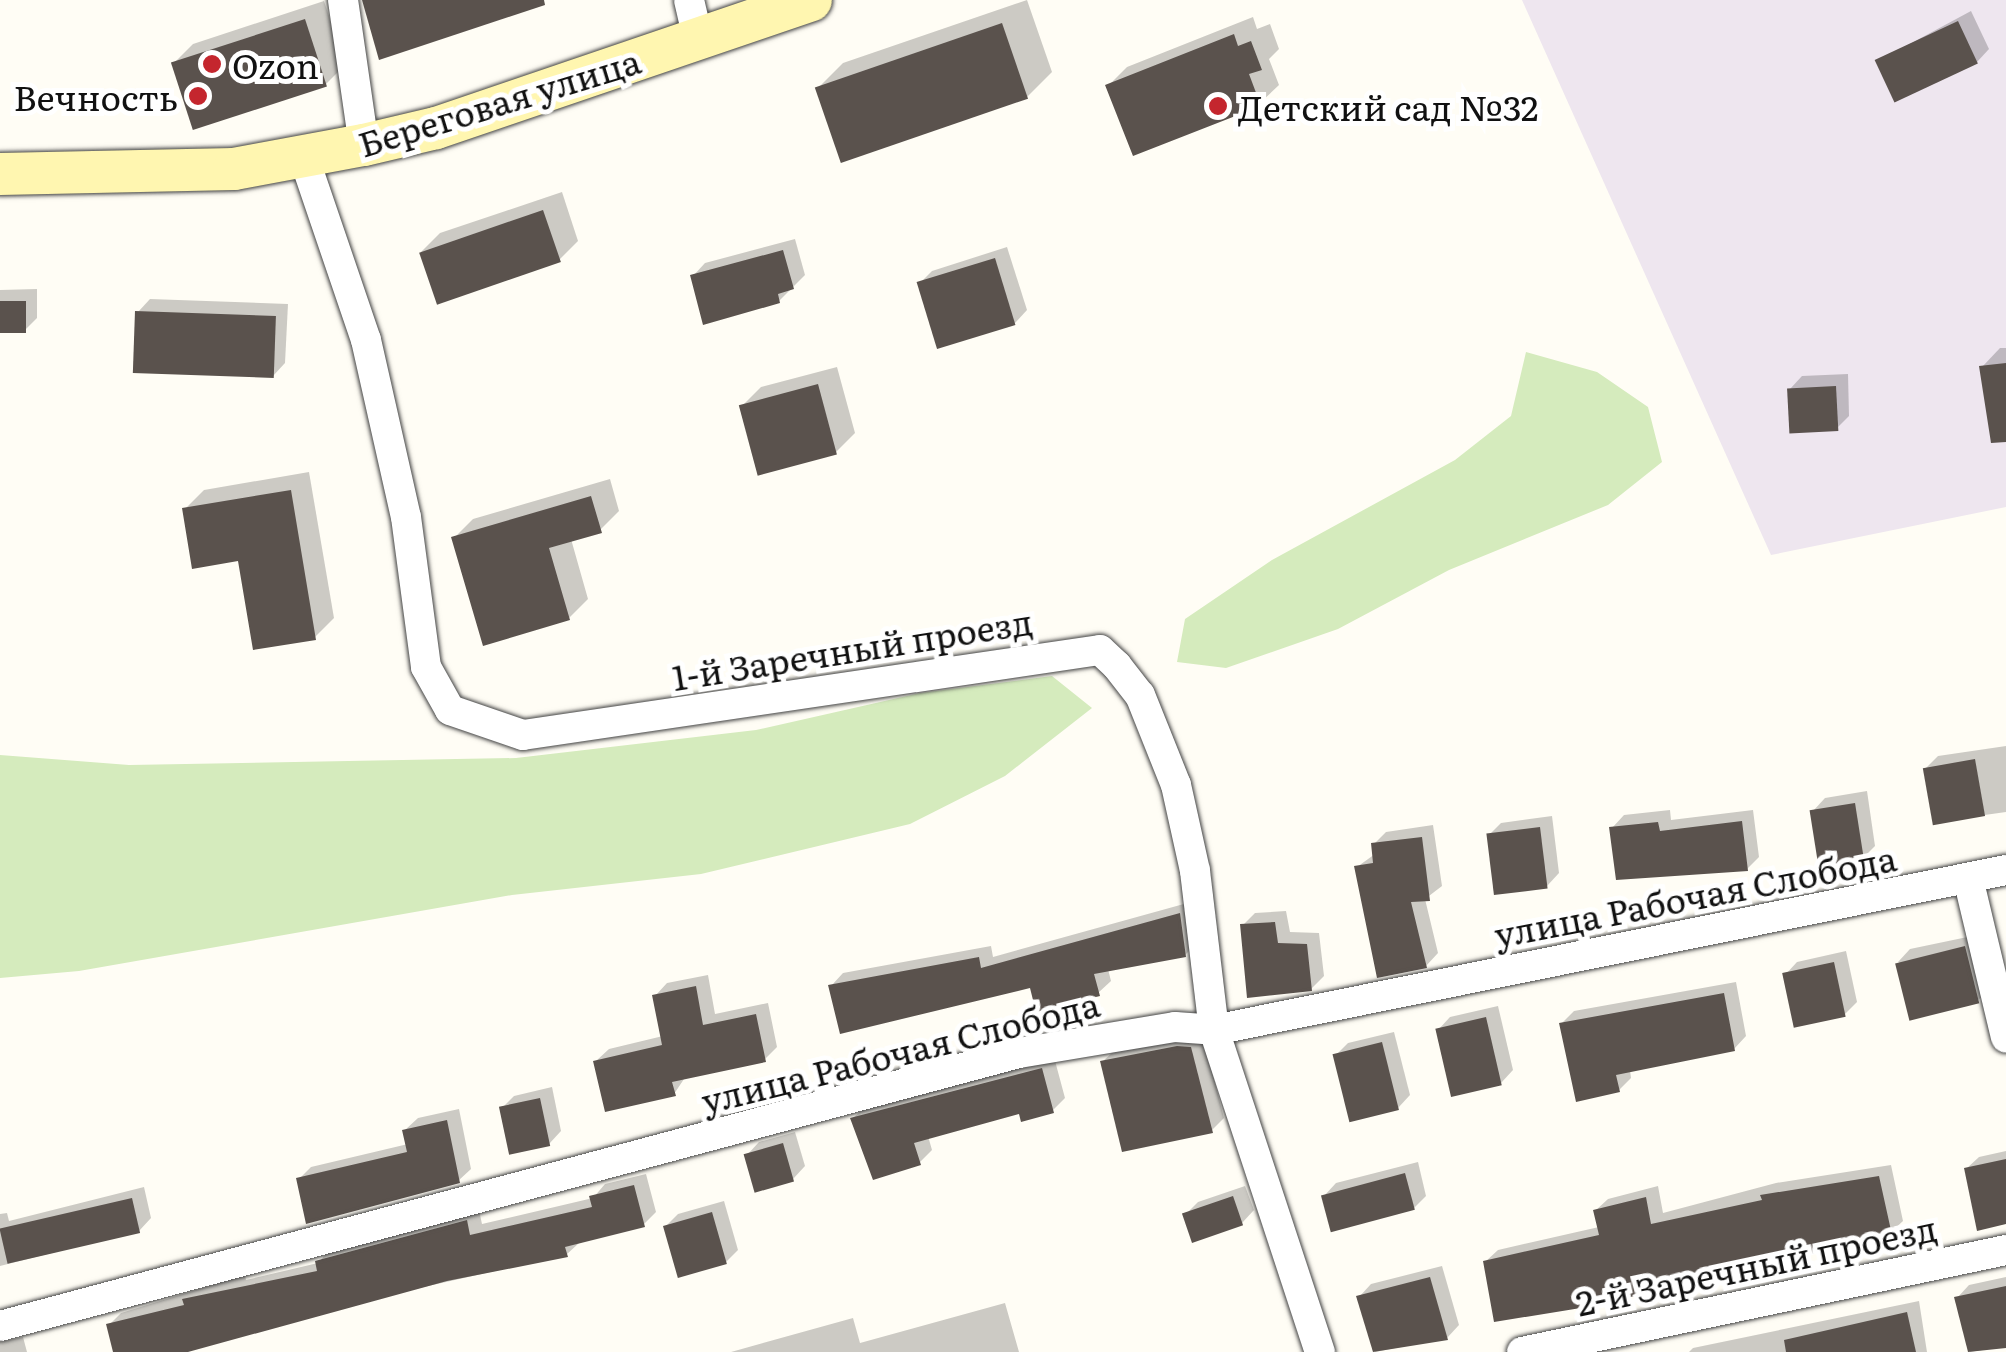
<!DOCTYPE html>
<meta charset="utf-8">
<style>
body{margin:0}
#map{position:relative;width:2006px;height:1352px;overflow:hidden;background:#fffdf5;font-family:Literata,serif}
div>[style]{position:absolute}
.industrial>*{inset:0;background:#eee6ef}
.green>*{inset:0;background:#d5ebbd}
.shadow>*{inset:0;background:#0003}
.building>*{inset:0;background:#5a524d;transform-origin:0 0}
.roads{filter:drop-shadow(0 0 2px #444) drop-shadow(0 0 2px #444)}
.minor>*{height:30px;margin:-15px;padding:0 15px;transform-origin:15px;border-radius:15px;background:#fff}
.secondary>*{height:42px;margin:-21px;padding:0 21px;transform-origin:21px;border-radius:21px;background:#fff6b0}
.dots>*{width:28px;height:28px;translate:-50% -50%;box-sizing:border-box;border:5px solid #fff;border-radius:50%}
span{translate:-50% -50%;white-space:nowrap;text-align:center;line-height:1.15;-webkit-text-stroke:10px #fff;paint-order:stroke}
.poi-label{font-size:35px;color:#111}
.left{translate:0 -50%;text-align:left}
.right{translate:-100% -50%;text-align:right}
.street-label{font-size:35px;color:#111}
</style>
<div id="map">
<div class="industrial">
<i style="clip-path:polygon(1522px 0,2006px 0,2006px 507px,1771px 555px)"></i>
</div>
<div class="green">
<i style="clip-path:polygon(1526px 352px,1597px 372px,1648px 407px,1662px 462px,1608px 505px,1449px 570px,1338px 629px,1226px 668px,1177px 662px,1185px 619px,1272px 560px,1455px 460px,1511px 416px)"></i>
<i style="clip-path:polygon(1052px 676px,1092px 708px,1005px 776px,910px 824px,701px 874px,512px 895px,79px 971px,0 978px,0 755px,129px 765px,516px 758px,756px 730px,920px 693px)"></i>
</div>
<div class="shadow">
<i style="clip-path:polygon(1027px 0,1052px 72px,1027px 97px,818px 88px,843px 63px)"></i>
<i style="clip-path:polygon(324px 1px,345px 65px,326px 84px,174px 63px,193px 44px)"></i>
<i style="clip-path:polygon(1971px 11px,1989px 49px,1977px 62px,1878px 61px)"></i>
<i style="clip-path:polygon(1253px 17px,1257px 29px,1270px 24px,1279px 49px,1269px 59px,1279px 85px,1260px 103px,1108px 86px,1127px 67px)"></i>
<i style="clip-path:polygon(562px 192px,578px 241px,559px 260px,421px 252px,440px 233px)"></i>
<i style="clip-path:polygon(795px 239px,805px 275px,779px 301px,693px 276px,705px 263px)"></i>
<i style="clip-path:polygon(1007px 247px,1027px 310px,1015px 323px,920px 283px,932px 271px)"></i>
<i style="clip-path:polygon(37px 289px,37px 318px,25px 330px,0 331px,0 290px)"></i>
<i style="clip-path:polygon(150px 299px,288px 304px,285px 363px,273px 376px,138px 312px)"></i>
<i style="clip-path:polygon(2000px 348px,2006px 348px,2006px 421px,1982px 367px)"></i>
<i style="clip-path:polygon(837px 367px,855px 433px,836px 452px,742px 406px,761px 387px)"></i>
<i style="clip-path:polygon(1848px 374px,1849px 416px,1837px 428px,1790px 389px,1802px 376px)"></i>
<i style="clip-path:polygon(309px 472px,334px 618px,315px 637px,185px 509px,204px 490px)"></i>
<i style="clip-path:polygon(610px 479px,619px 511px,600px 530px,571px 539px,588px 599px,569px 618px,454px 538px,473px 519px)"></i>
<i style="clip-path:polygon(2006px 746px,2006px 812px,1935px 822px,1925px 769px,1938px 756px)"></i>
<i style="clip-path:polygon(1867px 791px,1875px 846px,1863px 858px,1813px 811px,1825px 798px)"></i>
<i style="clip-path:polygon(1670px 810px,1671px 820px,1753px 810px,1759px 857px,1747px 869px,1612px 828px,1624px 815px)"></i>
<i style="clip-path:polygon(1552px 816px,1559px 873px,1547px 886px,1489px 835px,1501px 823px)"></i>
<i style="clip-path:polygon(1433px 825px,1442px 886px,1425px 899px,1438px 953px,1426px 966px,1357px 867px,1375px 854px,1374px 844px,1386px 832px)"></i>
<i style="clip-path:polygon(1191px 902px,1198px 942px,1185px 955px,1108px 969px,1111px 981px,1098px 993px,1032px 985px,831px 986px,843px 973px,991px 946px,993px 957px)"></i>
<i style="clip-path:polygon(1286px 911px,1290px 932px,1319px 933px,1324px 976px,1311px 989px,1243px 925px,1255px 913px)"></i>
<i style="clip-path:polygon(1977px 935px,1990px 989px,1977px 1001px,1898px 962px,1910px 949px)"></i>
<i style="clip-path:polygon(1846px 951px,1857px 1002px,1845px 1014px,1785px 975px,1797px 962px)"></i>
<i style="clip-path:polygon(708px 975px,715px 1014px,768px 1003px,777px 1047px,765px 1059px,686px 1076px,674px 1094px,596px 1061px,609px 1049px,663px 1036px,655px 996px,667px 983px)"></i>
<i style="clip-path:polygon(1736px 982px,1746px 1036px,1734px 1049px,1630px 1070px,1631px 1078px,1619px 1090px,1561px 1024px,1574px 1011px)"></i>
<i style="clip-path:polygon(1498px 1006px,1513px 1070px,1501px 1083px,1438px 1030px,1450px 1017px)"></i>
<i style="clip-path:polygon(1394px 1032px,1410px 1095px,1398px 1108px,1335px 1056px,1348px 1043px)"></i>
<i style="clip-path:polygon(1203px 1036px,1224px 1118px,1212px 1130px,1102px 1062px,1115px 1050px)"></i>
<i style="clip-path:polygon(1054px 1057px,1065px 1098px,1052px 1111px,1021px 1111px,928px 1136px,932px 1150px,920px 1162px,853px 1118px,866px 1106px)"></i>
<i style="clip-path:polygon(552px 1087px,561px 1131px,549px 1144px,502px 1108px,514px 1096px)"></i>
<i style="clip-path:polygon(459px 1109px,471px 1169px,458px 1181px,299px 1179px,311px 1167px,408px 1144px,405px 1130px,418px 1118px)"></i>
<i style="clip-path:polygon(795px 1132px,805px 1166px,793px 1179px,747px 1155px,759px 1142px)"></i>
<i style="clip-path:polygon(2006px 1151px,2006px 1222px,1966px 1169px,1979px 1157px)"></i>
<i style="clip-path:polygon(1418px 1162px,1426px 1196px,1414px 1208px,1324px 1196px,1336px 1183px)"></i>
<i style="clip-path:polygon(1891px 1165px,1903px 1221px,1890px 1233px,1485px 1262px,1498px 1250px,1599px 1227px,1595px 1211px,1608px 1199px,1658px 1186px,1663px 1213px,1776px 1183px)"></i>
<i style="clip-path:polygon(646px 1174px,656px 1212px,644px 1224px,579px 1243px,566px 1255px,335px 1307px,180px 1352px,115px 1352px,109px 1325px,121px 1313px,245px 1275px,246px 1280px,318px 1263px,330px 1249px,479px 1210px,482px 1224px,593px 1198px,605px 1184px)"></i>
<i style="clip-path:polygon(1245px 1186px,1254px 1210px,1242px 1223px,1185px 1215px,1198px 1202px)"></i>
<i style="clip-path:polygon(144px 1187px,151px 1218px,139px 1231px,0 1266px,0 1214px,7px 1213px,9px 1221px)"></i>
<i style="clip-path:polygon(724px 1201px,738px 1250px,726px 1262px,666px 1226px,678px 1214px)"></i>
<i style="clip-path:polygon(1442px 1266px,1459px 1325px,1447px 1338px,1375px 1352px,1359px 1297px,1371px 1284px)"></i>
<i style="clip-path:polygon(2006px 1277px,2006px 1346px,1970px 1352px,1957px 1298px,1969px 1285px)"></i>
<i style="clip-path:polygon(1919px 1301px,1927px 1352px,1689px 1352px,1693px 1348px)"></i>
<i style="clip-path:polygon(1005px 1303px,1019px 1352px,731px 1352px,853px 1318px,860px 1343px)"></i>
<i style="clip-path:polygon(23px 1337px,27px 1352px,0 1352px,0 1342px)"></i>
</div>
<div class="building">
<i style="clip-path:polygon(362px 0,544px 0,545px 5px,379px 60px)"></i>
<i style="left:305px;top:19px;width:71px;height:141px;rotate:72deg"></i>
<i style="left:1958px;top:21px;width:47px;height:92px;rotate:65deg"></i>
<i style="left:1002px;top:23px;width:80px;height:198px;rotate:71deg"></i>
<i style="clip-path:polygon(1234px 34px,1238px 46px,1251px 41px,1262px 70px,1249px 74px,1261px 106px,1133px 156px,1105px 85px)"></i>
<i style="left:543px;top:210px;width:55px;height:131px;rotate:71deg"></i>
<i style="clip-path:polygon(783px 250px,794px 289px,778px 294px,780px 303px,703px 325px,690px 275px)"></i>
<i style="left:995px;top:258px;width:70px;height:82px;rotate:73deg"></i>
<i style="left:0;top:301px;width:26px;height:32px"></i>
<i style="left:135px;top:311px;width:141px;height:62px;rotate:2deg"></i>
<i style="clip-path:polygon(2006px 363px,2006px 442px,1991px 443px,1979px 366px)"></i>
<i style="left:818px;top:384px;width:73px;height:82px;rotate:75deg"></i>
<i style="left:1836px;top:386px;width:45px;height:49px;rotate:87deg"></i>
<i style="clip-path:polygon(291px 490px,316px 640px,253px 650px,238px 561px,192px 569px,182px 508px)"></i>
<i style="clip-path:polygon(591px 496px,602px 533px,549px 548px,570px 620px,483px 646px,451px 537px)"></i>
<i style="left:1975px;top:759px;width:58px;height:53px;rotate:80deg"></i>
<i style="left:1855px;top:803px;width:59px;height:46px;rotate:81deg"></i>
<i style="clip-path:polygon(1742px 821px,1748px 871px,1616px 880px,1609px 827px,1658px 822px,1660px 831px)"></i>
<i style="left:1540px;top:827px;width:62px;height:54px;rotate:83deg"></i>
<i style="clip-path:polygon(1422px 837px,1430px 901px,1411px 902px,1427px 968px,1377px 978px,1354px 866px,1373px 863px,1371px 843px)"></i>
<i style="clip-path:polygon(1180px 913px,1186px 957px,1094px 974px,1100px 996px,1036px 1012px,1030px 988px,840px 1034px,828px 985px,979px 957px,981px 968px)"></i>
<i style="clip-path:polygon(1275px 922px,1278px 943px,1307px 944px,1312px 991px,1247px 998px,1240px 924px)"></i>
<i style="left:1965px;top:946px;width:59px;height:72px;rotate:76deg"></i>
<i style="left:1834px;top:962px;width:56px;height:53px;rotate:78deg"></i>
<i style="clip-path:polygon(696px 986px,703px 1025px,756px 1014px,766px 1062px,672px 1082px,676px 1096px,605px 1112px,593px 1061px,662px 1045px,652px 995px)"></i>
<i style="clip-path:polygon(1724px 993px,1735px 1051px,1616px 1075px,1620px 1092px,1576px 1102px,1559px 1023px)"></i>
<i style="left:1486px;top:1017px;width:70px;height:52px;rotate:77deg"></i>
<i style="left:1382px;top:1042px;width:70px;height:51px;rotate:76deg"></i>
<i style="clip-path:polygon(1177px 1046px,1191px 1047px,1213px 1133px,1122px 1152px,1100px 1061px)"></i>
<i style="clip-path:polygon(1042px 1068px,1054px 1113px,1021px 1122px,1019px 1114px,914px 1143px,921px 1165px,873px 1180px,850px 1118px)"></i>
<i style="left:540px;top:1098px;width:49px;height:42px;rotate:78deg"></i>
<i style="clip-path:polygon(447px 1120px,460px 1183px,306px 1224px,296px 1178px,407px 1152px,402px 1130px)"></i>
<i style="left:783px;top:1143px;width:40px;height:41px;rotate:74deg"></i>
<i style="clip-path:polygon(2006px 1159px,2006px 1224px,1977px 1231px,1964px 1168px)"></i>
<i style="left:1405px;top:1173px;width:38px;height:87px;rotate:75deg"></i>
<i style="clip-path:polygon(1879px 1176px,1892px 1235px,1593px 1306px,1494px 1322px,1483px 1261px,1599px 1235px,1593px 1210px,1646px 1197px,1651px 1224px,1762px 1200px,1760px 1195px)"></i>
<i style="clip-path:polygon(634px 1185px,645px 1227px,565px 1247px,568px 1257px,447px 1281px,188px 1352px,113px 1352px,106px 1324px,184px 1305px,182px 1299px,317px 1271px,315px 1261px,467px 1220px,470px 1235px,592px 1207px,589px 1196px)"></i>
<i style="left:1233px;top:1196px;width:31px;height:54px;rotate:71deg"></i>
<i style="left:132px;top:1198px;width:36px;height:136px;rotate:77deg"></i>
<i style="left:712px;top:1212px;width:54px;height:51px;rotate:74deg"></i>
<i style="clip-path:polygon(1430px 1277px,1448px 1340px,1373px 1352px,1356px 1296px)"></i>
<i style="clip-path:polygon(2006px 1286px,2006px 1348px,1968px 1352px,1954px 1297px)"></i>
<i style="clip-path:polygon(1907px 1312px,1916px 1352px,1786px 1352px,1784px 1340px)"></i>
</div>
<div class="roads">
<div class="minor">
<i style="left:343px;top:0;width:147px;rotate:81.8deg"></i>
<i style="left:689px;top:0;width:39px;rotate:77deg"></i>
<i style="left:304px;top:158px;width:192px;rotate:71.2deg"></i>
<i style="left:366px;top:340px;width:181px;rotate:77.3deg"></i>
<i style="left:406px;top:517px;width:151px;rotate:82.4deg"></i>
<i style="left:426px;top:667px;width:49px;rotate:60.8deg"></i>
<i style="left:450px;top:710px;width:77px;rotate:18.9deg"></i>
<i style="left:523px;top:735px;width:583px;rotate:-8.38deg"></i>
<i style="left:1100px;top:650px;width:23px;rotate:43deg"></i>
<i style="left:1117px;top:666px;width:37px;rotate:52deg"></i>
<i style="left:1140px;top:695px;width:97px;rotate:68.2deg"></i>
<i style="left:1176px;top:785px;width:88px;rotate:77.5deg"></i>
<i style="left:1195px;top:871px;width:160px;rotate:83.2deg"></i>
<i style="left:1214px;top:1030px;width:339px;rotate:71.8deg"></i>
<i style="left:1968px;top:878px;width:164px;rotate:76.6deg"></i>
<i style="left:0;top:1326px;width:1055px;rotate:-15deg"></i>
<i style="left:1019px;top:1053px;width:158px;rotate:-9.5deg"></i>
<i style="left:1175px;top:1027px;width:39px;rotate:4deg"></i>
<i style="left:1214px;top:1030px;width:808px;rotate:-11.42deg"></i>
<i style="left:1522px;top:1352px;width:495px;rotate:-11.9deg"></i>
</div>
<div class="secondary">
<i style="left:0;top:174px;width:234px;rotate:-1.2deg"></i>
<i style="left:234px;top:169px;width:132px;rotate:-10.5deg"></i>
<i style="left:364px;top:145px;width:74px;rotate:-13.3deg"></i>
<i style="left:436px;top:128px;width:396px;rotate:-18.8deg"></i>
</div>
</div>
<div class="dots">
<i style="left:212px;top:64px;background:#c4262e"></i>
<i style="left:198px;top:96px;background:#c4262e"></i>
<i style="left:1218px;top:106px;background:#c4262e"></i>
</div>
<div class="poi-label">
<span class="left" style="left:232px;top:64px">Ozon</span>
<span class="right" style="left:178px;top:96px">Вечность</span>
<span class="left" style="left:1238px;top:106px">Детский сад №32</span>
</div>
<div class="street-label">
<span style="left:499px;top:101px;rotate:-17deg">Береговая улица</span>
<span style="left:852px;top:648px;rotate:-9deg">1-й Заречный проезд</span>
<span style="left:1695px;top:895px;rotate:-11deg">улица Рабочая Слобода</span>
<span style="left:900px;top:1051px;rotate:-14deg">улица Рабочая Слобода</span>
<span style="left:1756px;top:1264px;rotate:-12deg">2-й Заречный проезд</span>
</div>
</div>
